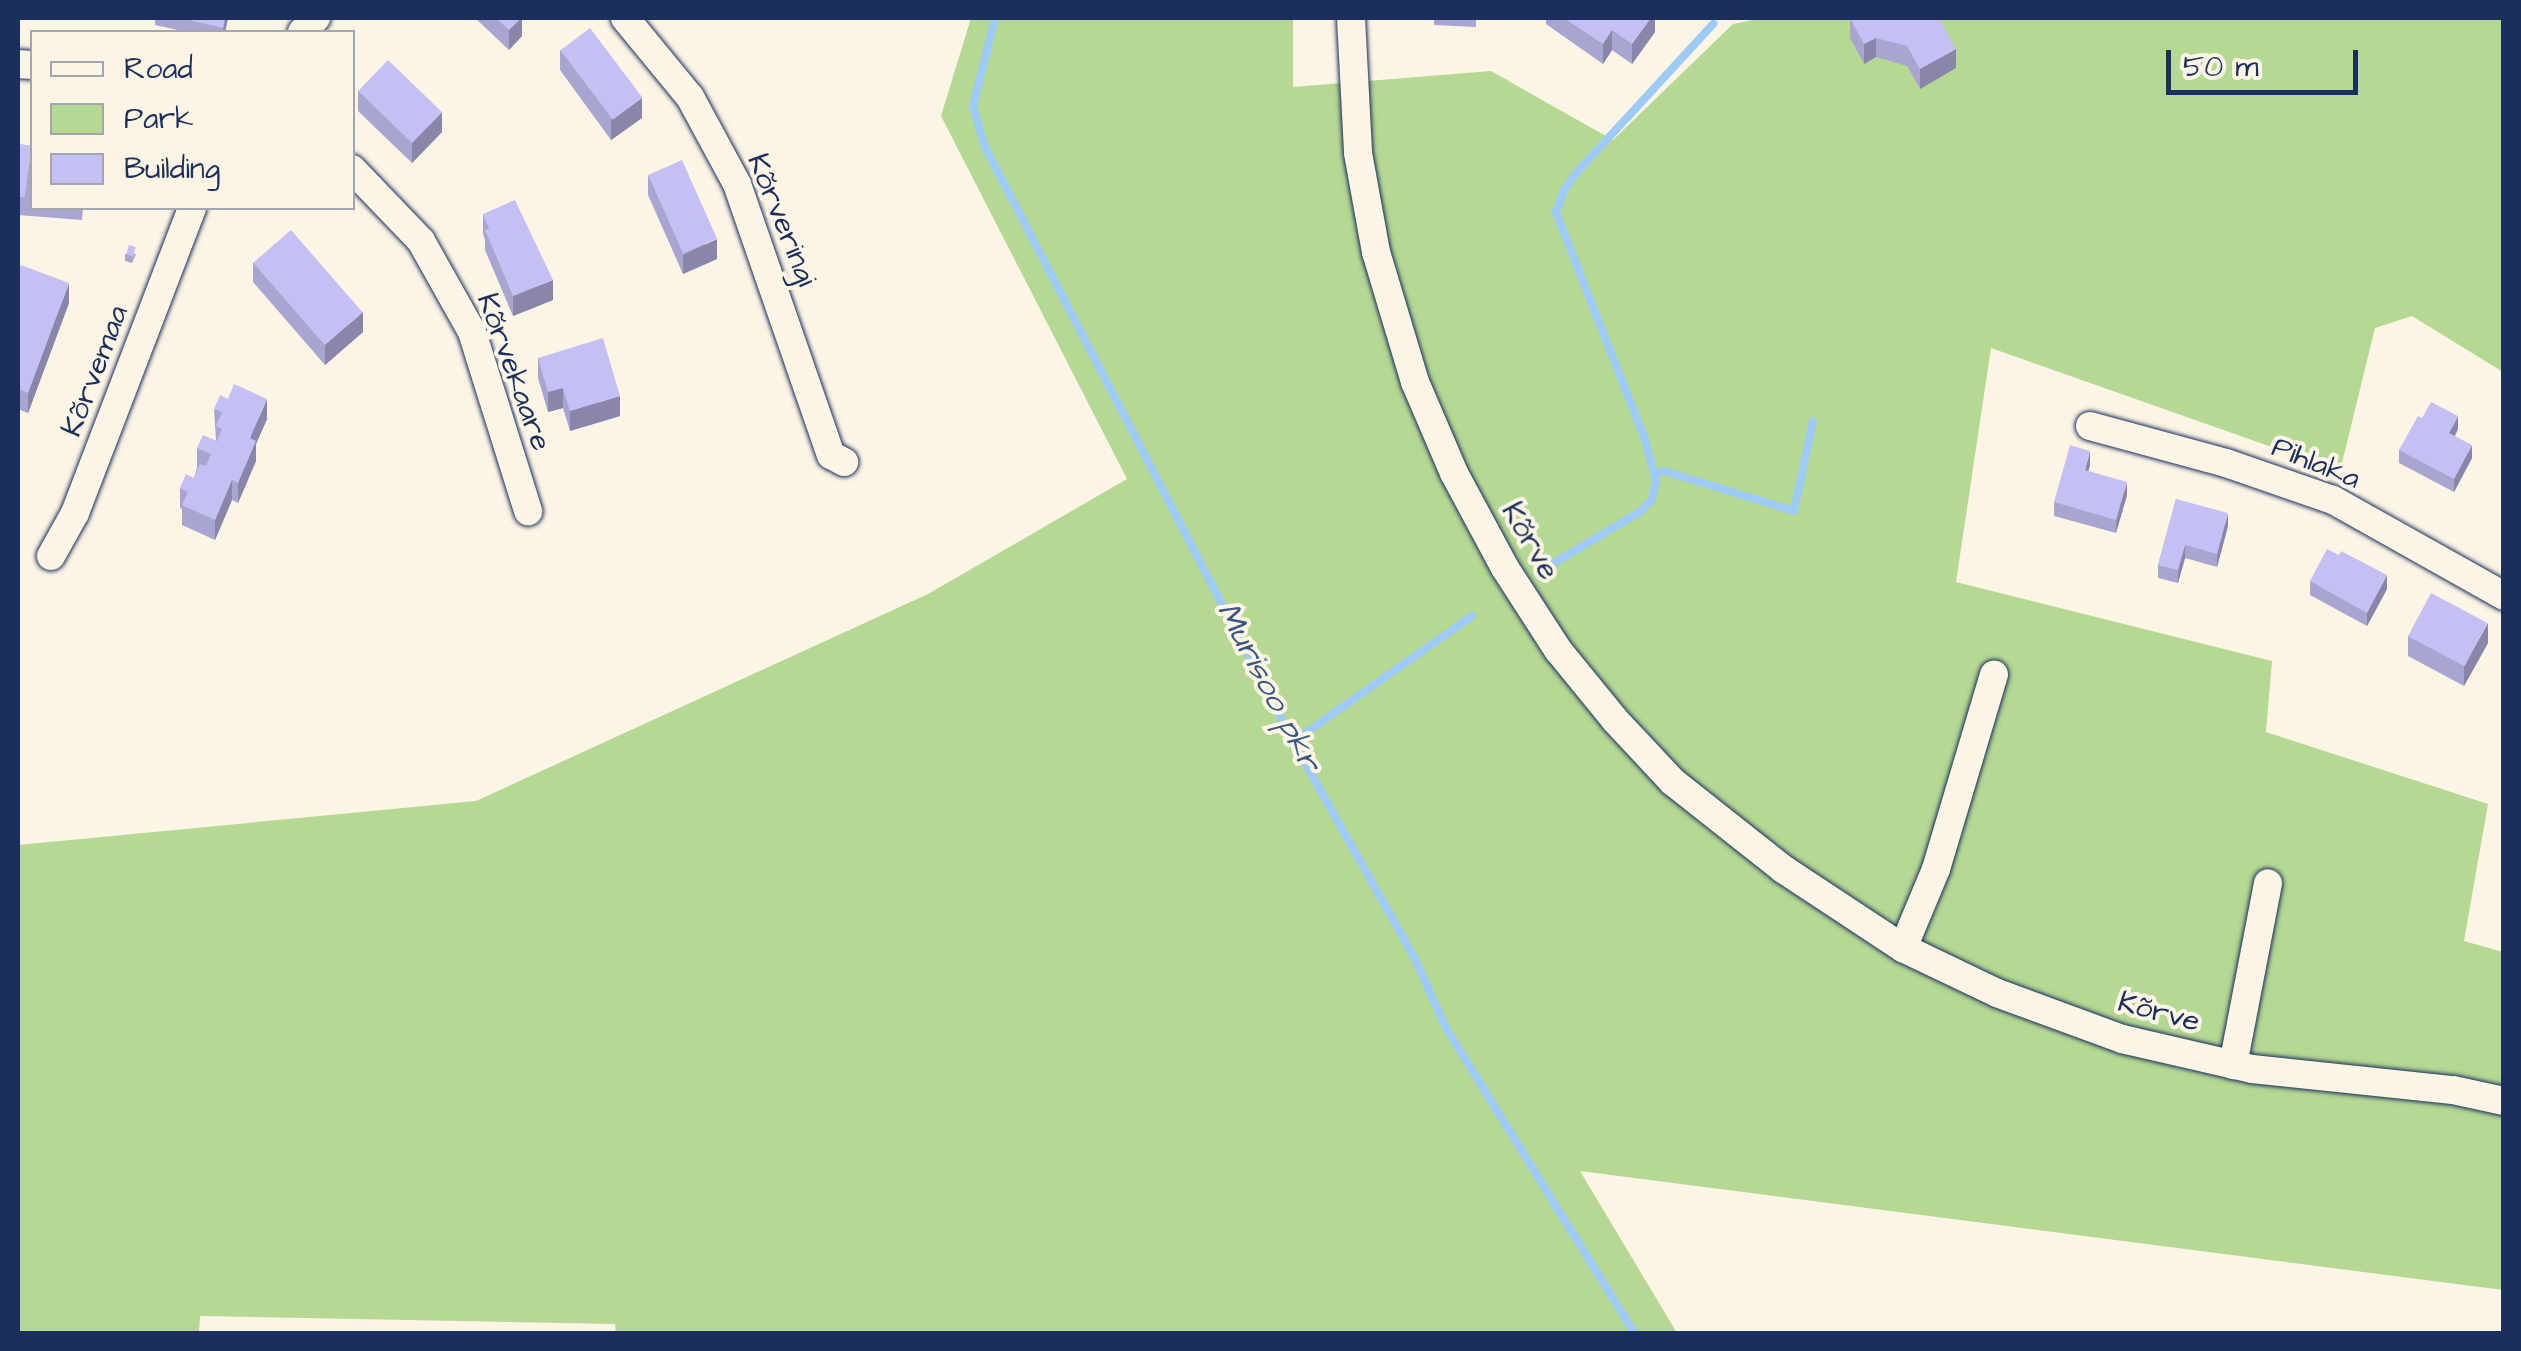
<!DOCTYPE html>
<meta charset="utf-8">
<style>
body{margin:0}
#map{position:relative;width:2521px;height:1351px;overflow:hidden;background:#fcf5e5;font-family:"Architects Daughter",sans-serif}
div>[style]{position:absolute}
.green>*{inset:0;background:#b5d893}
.stream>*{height:8px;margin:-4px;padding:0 4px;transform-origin:4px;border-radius:4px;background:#9ecaf8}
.roads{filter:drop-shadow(0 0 2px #1b2f5e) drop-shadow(0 0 2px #1b2f5e)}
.street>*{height:28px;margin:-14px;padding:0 14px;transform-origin:14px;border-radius:14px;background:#fcf5e5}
.wall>*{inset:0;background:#a9a5d1}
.shaded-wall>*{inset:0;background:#8a86aa}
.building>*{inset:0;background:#c5c0f3;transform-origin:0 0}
span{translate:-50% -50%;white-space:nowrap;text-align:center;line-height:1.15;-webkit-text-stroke:8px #fcf5e5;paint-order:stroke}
.street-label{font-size:30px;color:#1b2f5e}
.water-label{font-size:32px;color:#3c5684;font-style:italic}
.frame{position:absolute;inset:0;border:20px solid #1b2f5e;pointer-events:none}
.legend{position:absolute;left:30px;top:30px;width:325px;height:180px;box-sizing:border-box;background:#fcf5e5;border:2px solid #a2a6af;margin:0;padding:12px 18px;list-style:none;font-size:30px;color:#1b2f5e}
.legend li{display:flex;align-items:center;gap:20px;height:50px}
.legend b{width:50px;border:2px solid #a2a6af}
.scale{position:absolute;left:2166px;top:50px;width:192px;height:45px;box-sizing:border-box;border:5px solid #1b2f5e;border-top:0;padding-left:12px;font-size:30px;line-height:35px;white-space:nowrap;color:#1b2f5e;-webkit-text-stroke:8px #fcf5e5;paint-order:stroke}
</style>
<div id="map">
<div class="green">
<i style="clip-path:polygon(971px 18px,1293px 18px,1293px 87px,1491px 71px,1613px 140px,1733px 24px,1762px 18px,2503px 18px,2503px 372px,2412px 316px,2375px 328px,2340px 471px,1991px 348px,1956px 582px,2272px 661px,2266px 732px,2488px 804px,2464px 941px,2503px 952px,2503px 1290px,1580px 1171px,1677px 1333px,616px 1334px,615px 1324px,200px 1316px,199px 1333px,18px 1334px,18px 845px,476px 801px,928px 594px,1127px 479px,941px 116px)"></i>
</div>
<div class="stream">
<i style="left:995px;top:18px;width:92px;rotate:103.9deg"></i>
<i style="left:973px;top:107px;width:42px;rotate:73.3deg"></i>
<i style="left:985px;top:147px;width:674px;rotate:62.6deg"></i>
<i style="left:1295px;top:745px;width:245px;rotate:60.7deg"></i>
<i style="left:1415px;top:959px;width:76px;rotate:65.8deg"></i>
<i style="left:1446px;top:1028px;width:360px;rotate:58.3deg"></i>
<i style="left:1654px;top:474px;width:10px;rotate:-17deg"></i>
<i style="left:1664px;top:471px;width:136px;rotate:17.1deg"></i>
<i style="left:1794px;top:511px;width:92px;rotate:-78.1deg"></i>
<i style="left:1544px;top:569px;width:113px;rotate:-30.9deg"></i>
<i style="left:1641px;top:511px;width:16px;rotate:-47deg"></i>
<i style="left:1652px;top:499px;width:19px;rotate:-78deg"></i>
<i style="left:1656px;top:480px;width:45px;rotate:-105.6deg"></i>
<i style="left:1644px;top:437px;width:242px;rotate:-111.4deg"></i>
<i style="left:1556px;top:212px;width:23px;rotate:-70deg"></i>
<i style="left:1564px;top:190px;width:24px;rotate:-54deg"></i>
<i style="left:1578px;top:171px;width:200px;rotate:-47.4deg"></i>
<i style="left:1294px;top:741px;width:218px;rotate:-35.1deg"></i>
</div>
<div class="roads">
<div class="street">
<i style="left:625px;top:18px;width:102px;rotate:50.6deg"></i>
<i style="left:690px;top:97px;width:99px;rotate:61.6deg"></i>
<i style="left:737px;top:184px;width:287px;rotate:70.9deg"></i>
<i style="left:831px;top:455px;width:15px;rotate:28deg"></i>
<i style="left:1351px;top:18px;width:135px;rotate:87deg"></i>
<i style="left:1358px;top:153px;width:101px;rotate:79.7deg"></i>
<i style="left:1376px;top:252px;width:136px;rotate:73.3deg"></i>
<i style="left:1415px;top:382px;width:99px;rotate:66.8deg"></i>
<i style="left:1454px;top:473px;width:108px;rotate:61.8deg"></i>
<i style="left:1505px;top:568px;width:98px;rotate:57.1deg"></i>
<i style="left:1558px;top:650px;width:90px;rotate:50.8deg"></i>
<i style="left:1615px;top:720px;width:85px;rotate:46.9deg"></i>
<i style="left:1673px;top:782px;width:140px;rotate:38.3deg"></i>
<i style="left:1783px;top:869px;width:144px;rotate:33.4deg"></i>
<i style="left:1903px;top:948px;width:104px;rotate:25.6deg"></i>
<i style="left:1997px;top:993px;width:133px;rotate:20.2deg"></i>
<i style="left:2122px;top:1039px;width:133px;rotate:13deg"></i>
<i style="left:2252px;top:1069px;width:202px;rotate:6deg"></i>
<i style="left:2453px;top:1090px;width:52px;rotate:12.2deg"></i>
<i style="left:302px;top:32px;width:20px;rotate:-45deg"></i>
<i style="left:18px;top:64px;width:14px;rotate:4deg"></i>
<i style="left:352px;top:169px;width:100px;rotate:46.2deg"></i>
<i style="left:421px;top:241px;width:104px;rotate:60.7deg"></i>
<i style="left:472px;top:332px;width:188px;rotate:72.6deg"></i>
<i style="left:2090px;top:426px;width:141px;rotate:15.2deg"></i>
<i style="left:2226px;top:463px;width:113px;rotate:19.1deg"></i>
<i style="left:2333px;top:500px;width:196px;rotate:29.3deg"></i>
<i style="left:51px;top:556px;width:49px;rotate:-60.8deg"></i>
<i style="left:75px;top:513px;width:327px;rotate:-69deg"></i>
<i style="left:1903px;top:948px;width:86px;rotate:-67.3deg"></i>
<i style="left:1936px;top:869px;width:203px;rotate:-73.4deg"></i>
<i style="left:2233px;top:1065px;width:185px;rotate:-79.1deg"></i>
</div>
</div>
<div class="wall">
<i style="clip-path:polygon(155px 18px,228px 18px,225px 32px,187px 32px,155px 25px)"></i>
<i style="clip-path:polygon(475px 18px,522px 18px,522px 36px,509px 50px)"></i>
<i style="clip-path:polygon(1434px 18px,1476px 18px,1476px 27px,1434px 25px)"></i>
<i style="clip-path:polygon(1546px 18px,1655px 18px,1655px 32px,1632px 64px,1612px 50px,1603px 64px,1546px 24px)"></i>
<i style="clip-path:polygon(1850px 18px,1956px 68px,1920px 89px,1907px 66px,1876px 57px,1864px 64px,1850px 38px)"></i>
<i style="clip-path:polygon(560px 50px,642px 118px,611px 140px,560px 70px)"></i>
<i style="clip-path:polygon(358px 91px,442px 132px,412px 163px,358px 111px)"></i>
<i style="clip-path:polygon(18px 144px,32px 146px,32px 208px,83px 208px,82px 220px,18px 215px)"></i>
<i style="clip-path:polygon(648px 175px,717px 259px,683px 274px,648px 195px)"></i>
<i style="clip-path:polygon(483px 214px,553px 300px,513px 316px,485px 250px,485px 240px,483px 234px)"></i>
<i style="clip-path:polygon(125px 254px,136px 254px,132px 263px,125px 261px)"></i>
<i style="clip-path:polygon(253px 262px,363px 332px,325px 365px,253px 282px)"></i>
<i style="clip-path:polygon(18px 273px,69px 303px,28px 413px,18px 409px)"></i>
<i style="clip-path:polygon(538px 358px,620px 416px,570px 431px,563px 408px,548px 412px,538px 378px)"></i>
<i style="clip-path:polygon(214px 409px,267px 419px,256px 444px,256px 461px,238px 503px,232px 500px,215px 540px,182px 525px,182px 509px,180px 508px,180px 488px,194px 478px,197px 468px,197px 448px,216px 440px)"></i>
<i style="clip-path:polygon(2422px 418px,2458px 429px,2455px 436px,2472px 458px,2454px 492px,2399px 463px,2399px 450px)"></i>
<i style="clip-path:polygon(2090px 465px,2088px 471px,2127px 495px,2116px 533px,2054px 516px,2054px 502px)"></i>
<i style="clip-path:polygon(2176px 499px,2228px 526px,2217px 567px,2185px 558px,2178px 583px,2158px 578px,2158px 565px)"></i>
<i style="clip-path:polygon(2310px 581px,2387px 589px,2367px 626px,2310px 595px)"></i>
<i style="clip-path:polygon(2408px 636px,2488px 643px,2464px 686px,2408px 656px)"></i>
</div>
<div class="shaded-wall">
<i style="clip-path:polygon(225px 18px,228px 18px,225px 32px,223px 32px)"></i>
<i style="clip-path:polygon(522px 18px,522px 36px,509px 50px,509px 30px)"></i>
<i style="clip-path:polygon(1651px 18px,1655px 18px,1655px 32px,1632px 64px,1632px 44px)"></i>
<i style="clip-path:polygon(1612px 30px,1612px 50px,1603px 64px,1603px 44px)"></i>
<i style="clip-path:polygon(1876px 38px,1876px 57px,1864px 64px,1864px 44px)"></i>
<i style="clip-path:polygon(1956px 49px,1956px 68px,1920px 89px,1920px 69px)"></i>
<i style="clip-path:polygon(642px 98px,642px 118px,611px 140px,611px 120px)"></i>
<i style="clip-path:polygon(442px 112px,442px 132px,412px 163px,412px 143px)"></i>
<i style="clip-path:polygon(717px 239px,717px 259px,683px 274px,683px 255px)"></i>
<i style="clip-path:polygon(553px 280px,553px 300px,513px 316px,513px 296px)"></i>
<i style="clip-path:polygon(69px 283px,69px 303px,28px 413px,28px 393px)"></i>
<i style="clip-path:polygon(363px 312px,363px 332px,325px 365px,325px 345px)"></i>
<i style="clip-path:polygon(563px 388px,563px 408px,548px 412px,548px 392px)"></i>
<i style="clip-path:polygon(620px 396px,620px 416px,570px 431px,570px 411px)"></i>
<i style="clip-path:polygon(267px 399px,267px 419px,256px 444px,256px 461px,238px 503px,238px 483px,250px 438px)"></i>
<i style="clip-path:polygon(2458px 416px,2458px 429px,2449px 446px,2449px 433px)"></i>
<i style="clip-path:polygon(2472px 445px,2472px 458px,2454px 492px,2454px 479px)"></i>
<i style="clip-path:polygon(2090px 451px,2090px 465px,2085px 483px,2085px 470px)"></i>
<i style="clip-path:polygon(232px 480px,232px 500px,215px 540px,215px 520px)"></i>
<i style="clip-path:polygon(2127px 482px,2127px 495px,2116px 533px,2116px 520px)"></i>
<i style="clip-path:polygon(2228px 513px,2228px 526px,2217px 567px,2217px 554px)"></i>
<i style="clip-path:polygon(2185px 545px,2185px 558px,2178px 583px,2178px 570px)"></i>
<i style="clip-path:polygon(2387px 575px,2387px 589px,2367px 626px,2367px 613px)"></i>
<i style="clip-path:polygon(2488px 623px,2488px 643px,2464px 686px,2464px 666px)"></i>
</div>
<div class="building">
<i style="clip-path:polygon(181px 18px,225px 18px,223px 28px)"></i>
<i style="clip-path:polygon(496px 18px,521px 18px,509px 30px)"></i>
<i style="clip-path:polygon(1564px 18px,1651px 18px,1632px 44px,1612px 30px,1603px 44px)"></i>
<i style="clip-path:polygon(1850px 18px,1939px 18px,1956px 49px,1920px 69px,1907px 46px,1876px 38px,1864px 44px)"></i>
<i style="left:590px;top:28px;width:87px;height:37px;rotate:53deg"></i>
<i style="left:388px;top:60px;width:75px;height:43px;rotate:44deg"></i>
<i style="left:18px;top:144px;width:14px;height:52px;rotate:8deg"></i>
<i style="left:682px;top:160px;width:86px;height:37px;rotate:66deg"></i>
<i style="clip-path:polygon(515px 200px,553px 280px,513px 296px,485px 230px,489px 229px,483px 214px)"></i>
<i style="left:291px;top:230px;width:109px;height:50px;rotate:49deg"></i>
<i style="left:129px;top:245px;width:7px;height:10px;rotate:16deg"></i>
<i style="clip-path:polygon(21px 265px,69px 283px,28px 393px,18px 389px,18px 273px)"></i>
<i style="clip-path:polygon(603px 338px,620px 396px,570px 411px,563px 388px,548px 392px,538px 358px)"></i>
<i style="clip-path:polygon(234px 384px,267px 399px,250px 438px,256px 441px,238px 483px,232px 480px,215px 520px,182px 505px,188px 492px,180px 488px,186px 474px,194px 478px,200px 464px,206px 466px,211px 454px,197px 448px,203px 435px,217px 441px,222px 429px,216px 426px,222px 412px,214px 409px,220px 395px,228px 399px)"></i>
<i style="clip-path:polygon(2431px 402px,2458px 416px,2449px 433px,2472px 445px,2454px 479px,2399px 450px,2418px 416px,2422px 418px)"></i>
<i style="clip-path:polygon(2070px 445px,2090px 451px,2085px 470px,2127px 482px,2116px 520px,2054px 502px)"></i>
<i style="clip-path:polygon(2176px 499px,2228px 513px,2217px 554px,2185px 545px,2178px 570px,2158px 565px)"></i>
<i style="clip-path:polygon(2327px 549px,2339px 555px,2341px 551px,2387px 575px,2367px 613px,2310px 581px)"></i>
<i style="left:2431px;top:593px;width:64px;height:49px;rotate:28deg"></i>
</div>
<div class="street-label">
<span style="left:782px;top:220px;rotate:68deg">Kõrveringi</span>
<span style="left:95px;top:371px;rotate:-69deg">Kõrvemaa</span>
<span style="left:514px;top:372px;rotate:70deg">Kõrvekaare</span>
<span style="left:2316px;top:463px;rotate:22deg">Pihlaka</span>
<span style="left:1530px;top:541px;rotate:60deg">Kõrve</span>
<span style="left:2159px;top:1012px;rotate:15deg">Kõrve</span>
</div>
<div class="water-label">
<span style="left:1268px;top:687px;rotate:62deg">Murisoo pkr</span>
</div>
<div class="frame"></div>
<ul class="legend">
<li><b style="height:12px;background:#fcf5e5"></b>Road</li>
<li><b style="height:28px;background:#b5d893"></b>Park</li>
<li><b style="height:28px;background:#c5c0f3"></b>Building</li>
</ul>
<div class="scale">50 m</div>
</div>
